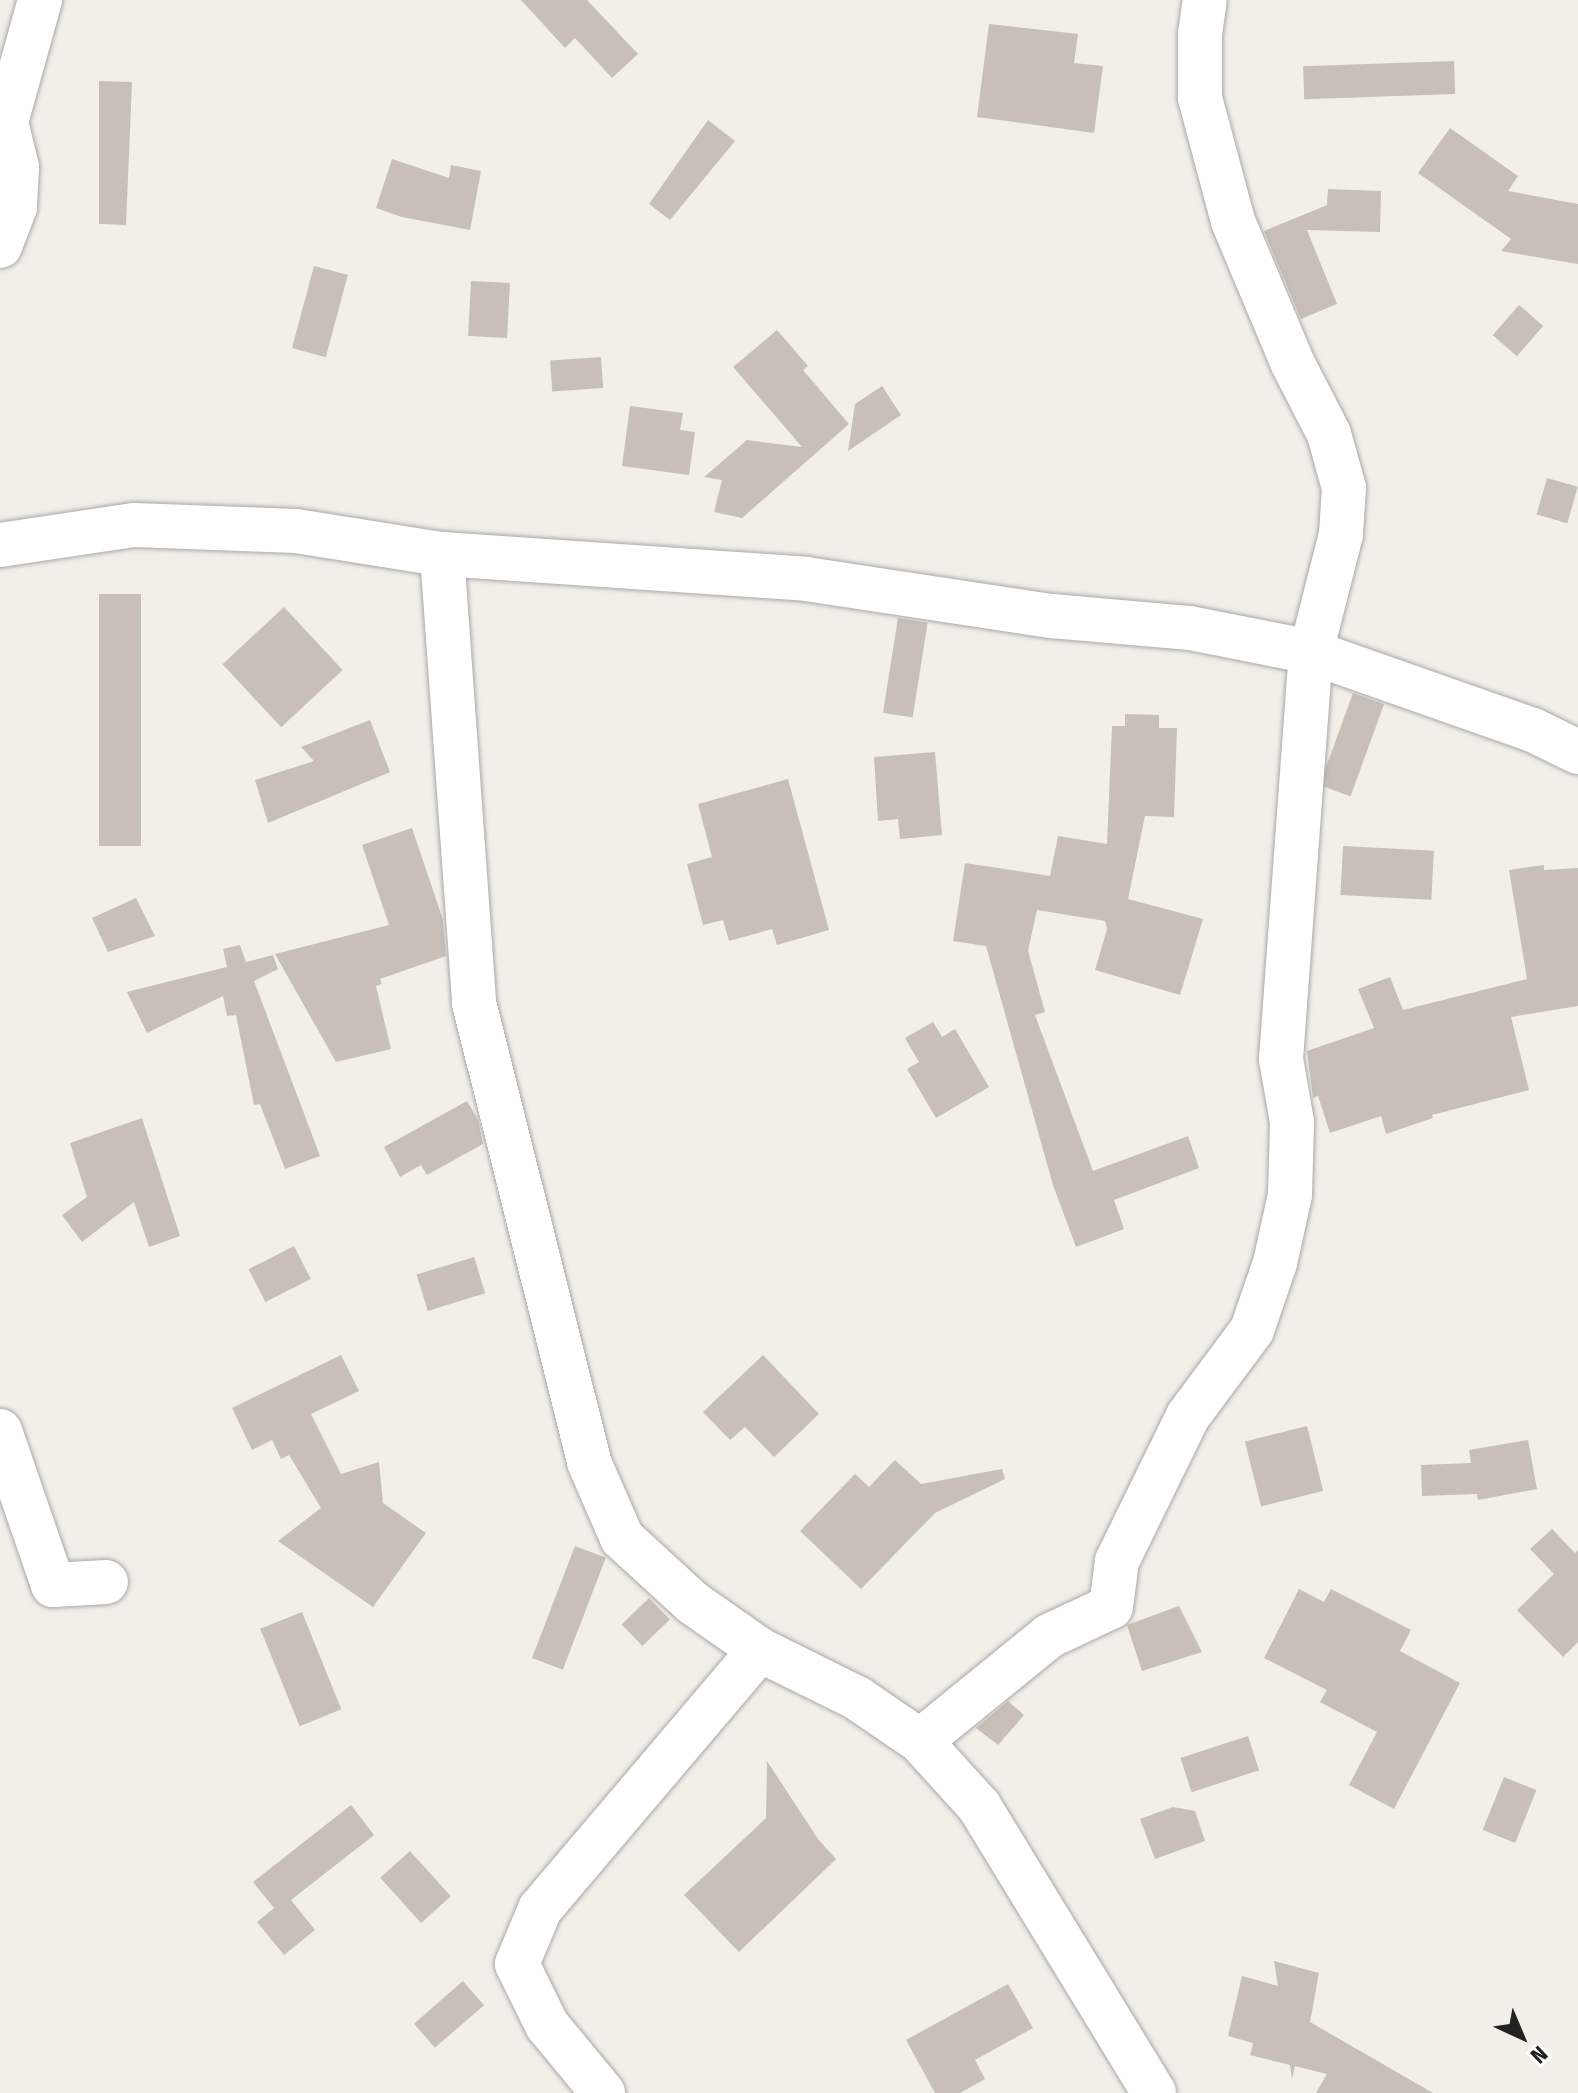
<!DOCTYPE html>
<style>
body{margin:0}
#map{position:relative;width:1578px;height:2093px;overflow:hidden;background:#f2efe9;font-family:"Fira Sans Condensed",sans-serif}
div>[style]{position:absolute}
.building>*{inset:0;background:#c7bfb8;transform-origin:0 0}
.roads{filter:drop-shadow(0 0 2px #a9a9a9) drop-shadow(0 0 2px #a9a9a9)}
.minor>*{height:44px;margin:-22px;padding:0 22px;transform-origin:22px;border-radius:22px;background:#fff}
span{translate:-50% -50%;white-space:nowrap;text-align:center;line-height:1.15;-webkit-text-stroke:6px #fff;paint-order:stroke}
.north{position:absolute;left:1482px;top:1997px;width:80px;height:80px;-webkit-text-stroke:6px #fff;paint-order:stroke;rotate:136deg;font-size:22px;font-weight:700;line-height:32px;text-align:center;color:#222}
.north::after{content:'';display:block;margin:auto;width:28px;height:36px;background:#222;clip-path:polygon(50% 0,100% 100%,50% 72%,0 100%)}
</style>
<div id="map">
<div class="building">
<i style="clip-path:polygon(521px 0,587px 0,638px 54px,612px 78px,575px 38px,565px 48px)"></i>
<i style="clip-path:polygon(989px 24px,1078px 34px,1074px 63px,1103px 66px,1094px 133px,977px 117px)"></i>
<i style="left:1454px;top:61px;width:33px;height:151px;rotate:88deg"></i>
<i style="clip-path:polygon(99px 81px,132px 82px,126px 225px,99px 224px)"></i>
<i style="clip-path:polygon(708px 120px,735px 141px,670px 220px,649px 204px)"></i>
<i style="clip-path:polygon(1450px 128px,1518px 176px,1508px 191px,1578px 204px,1578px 264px,1501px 251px,1511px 239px,1418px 173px)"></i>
<i style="clip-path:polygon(392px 159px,449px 178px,451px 165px,481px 171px,470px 230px,402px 217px,376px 208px)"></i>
<i style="clip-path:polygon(1328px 189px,1381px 191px,1380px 232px,1307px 230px,1337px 304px,1301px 319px,1264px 231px,1327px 205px)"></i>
<i style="left:314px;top:266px;width:35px;height:85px;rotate:15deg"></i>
<i style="left:471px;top:281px;width:39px;height:55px;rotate:3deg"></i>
<i style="left:1519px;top:305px;width:32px;height:40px;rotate:41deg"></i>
<i style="clip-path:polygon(777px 330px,808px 366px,803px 370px,849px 424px,742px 518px,714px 512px,722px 480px,704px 477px,747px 440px,802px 447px,733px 367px)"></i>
<i style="left:601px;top:357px;width:31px;height:51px;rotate:86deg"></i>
<i style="clip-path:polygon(882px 386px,901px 415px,848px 451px,855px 404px)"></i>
<i style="clip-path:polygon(630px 406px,683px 413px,680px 430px,695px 432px,689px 475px,622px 466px)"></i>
<i style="left:1547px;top:478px;width:32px;height:38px;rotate:16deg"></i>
<i style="left:99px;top:594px;width:42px;height:252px"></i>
<i style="left:284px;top:607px;width:86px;height:84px;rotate:47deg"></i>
<i style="left:898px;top:618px;width:30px;height:96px;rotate:9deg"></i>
<i style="left:1353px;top:693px;width:33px;height:98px;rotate:20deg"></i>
<i style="clip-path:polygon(1125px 714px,1159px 715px,1159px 728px,1177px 728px,1174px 817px,1145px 816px,1128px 899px,1203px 919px,1180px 995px,1095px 970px,1107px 929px,1105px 921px,1037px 910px,1028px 951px,1045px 1012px,1035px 1015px,1093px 1171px,1188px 1136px,1199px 1168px,1114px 1200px,1124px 1229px,1076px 1247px,1053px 1185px,986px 946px,953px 941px,965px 863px,1050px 876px,1058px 836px,1107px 844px,1112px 726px,1125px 726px)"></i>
<i style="clip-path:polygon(370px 720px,390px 772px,268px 823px,255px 780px,314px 761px,301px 747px)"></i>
<i style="clip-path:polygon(935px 752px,942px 835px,900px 839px,898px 819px,878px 821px,874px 757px)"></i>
<i style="clip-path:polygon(788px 779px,829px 930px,777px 945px,772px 929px,729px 941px,723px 920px,703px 925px,687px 864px,712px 857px,698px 804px)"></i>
<i style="clip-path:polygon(412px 828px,443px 920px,446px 956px,380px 979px,382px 984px,376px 986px,391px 1049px,336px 1062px,275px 954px,389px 925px,362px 845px)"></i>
<i style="left:1343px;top:846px;width:91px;height:49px;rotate:3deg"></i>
<i style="clip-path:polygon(1544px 865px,1544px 870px,1578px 868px,1578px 1006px,1511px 1017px,1529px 1090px,1432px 1115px,1433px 1118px,1386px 1134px,1381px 1116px,1330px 1133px,1318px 1096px,1313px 1098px,1307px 1051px,1374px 1028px,1358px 989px,1390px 977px,1403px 1010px,1527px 979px,1509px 870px)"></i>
<i style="clip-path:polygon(136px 898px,155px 936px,108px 952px,92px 918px)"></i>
<i style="clip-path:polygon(240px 945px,246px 962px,273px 955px,278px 969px,254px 981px,320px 1156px,285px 1169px,260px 1104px,254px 1105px,236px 1015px,227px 1016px,223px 996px,147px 1033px,127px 992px,227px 967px,223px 949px)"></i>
<i style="clip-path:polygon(933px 1022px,942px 1037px,955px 1029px,989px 1087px,936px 1118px,907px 1069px,919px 1062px,905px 1038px)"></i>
<i style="clip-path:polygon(467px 1101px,478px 1120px,483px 1144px,427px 1175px,421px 1165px,400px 1177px,384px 1147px)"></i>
<i style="clip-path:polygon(142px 1118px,180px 1236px,149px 1247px,134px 1202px,82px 1242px,62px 1215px,87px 1197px,70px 1143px)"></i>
<i style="left:294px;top:1246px;width:37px;height:51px;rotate:63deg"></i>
<i style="left:474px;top:1257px;width:38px;height:60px;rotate:73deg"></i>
<i style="clip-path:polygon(341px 1355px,359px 1391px,311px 1414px,341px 1474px,379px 1462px,383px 1503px,426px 1533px,373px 1607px,278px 1541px,321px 1508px,289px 1455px,281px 1459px,272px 1440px,252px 1450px,232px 1408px)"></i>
<i style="clip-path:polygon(763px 1355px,819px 1414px,774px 1457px,745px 1427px,730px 1440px,703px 1412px)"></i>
<i style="left:1307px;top:1426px;width:67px;height:64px;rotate:76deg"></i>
<i style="clip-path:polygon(1528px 1440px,1537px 1489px,1478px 1500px,1477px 1494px,1422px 1496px,1421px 1465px,1471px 1463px,1469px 1450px)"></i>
<i style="clip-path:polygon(895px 1460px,921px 1484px,1002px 1469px,1005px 1479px,935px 1513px,861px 1589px,800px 1531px,855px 1474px,869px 1487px)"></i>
<i style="clip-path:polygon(1552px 1529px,1575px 1553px,1578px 1550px,1578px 1642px,1563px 1657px,1517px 1610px,1554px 1574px,1530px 1549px)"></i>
<i style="left:575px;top:1546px;width:33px;height:120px;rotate:21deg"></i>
<i style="clip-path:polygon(1299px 1589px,1324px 1602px,1331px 1589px,1411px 1630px,1400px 1651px,1460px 1683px,1394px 1809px,1349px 1785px,1377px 1732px,1320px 1702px,1327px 1690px,1264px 1658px)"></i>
<i style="left:649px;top:1598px;width:30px;height:38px;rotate:46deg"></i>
<i style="clip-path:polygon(1179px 1606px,1202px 1652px,1142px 1671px,1127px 1625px)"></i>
<i style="left:302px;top:1612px;width:105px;height:45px;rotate:68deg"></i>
<i style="clip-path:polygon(1008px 1701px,1024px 1715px,998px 1745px,976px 1728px)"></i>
<i style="left:1248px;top:1736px;width:36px;height:71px;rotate:72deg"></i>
<i style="clip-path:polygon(767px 1761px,818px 1839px,836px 1859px,739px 1952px,684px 1895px,766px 1818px)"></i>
<i style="left:1504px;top:1777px;width:35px;height:57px;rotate:22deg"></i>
<i style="clip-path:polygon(351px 1805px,374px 1835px,291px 1900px,315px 1930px,284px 1955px,257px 1922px,274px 1908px,253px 1882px)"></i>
<i style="clip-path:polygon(1173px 1807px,1195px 1811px,1205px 1841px,1155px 1859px,1140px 1819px)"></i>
<i style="left:410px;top:1851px;width:61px;height:40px;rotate:48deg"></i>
<i style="clip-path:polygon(1274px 1961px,1319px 1973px,1310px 2022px,1433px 2093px,1316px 2093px,1327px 2074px,1295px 2066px,1292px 2079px,1290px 2065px,1250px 2055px,1253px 2043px,1228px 2036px,1242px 1976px,1278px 1986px)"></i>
<i style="left:463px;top:1981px;width:32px;height:65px;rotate:49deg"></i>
<i style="clip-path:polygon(1008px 1984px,1033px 2028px,975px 2060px,985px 2079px,960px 2093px,935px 2093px,906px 2040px)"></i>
</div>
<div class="roads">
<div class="minor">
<i style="left:0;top:246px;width:42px;rotate:-69deg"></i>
<i style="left:15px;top:207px;width:40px;rotate:-87.1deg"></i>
<i style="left:17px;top:167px;width:46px;rotate:-103.7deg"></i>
<i style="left:6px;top:122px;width:127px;rotate:-74.4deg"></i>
<i style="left:0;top:545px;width:135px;rotate:-8.5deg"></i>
<i style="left:134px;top:525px;width:162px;rotate:2.1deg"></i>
<i style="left:296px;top:531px;width:148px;rotate:9deg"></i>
<i style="left:442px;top:554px;width:365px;rotate:3.9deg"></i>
<i style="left:806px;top:579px;width:249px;rotate:8.6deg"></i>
<i style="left:1052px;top:616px;width:139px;rotate:5deg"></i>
<i style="left:1190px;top:628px;width:123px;rotate:11.2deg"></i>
<i style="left:1311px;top:652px;width:235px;rotate:19.4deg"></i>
<i style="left:1533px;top:730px;width:50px;rotate:26.1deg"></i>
<i style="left:442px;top:554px;width:450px;rotate:85.9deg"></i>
<i style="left:474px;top:1003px;width:473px;rotate:75.9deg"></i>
<i style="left:589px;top:1462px;width:83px;rotate:66.5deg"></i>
<i style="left:622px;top:1538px;width:96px;rotate:42.5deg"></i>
<i style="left:693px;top:1603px;width:82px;rotate:35deg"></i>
<i style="left:760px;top:1650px;width:108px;rotate:26.3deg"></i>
<i style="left:857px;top:1698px;width:76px;rotate:34.3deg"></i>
<i style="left:920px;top:1741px;width:88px;rotate:47.8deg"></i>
<i style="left:979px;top:1806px;width:336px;rotate:58.6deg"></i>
<i style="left:0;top:1431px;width:163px;rotate:71deg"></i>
<i style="left:53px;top:1585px;width:53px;rotate:-3.2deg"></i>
<i style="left:920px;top:1741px;width:166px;rotate:-39.1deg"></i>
<i style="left:1049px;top:1636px;width:68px;rotate:-25.1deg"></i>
<i style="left:1111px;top:1607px;width:46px;rotate:-82.6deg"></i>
<i style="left:1117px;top:1561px;width:161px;rotate:-63.9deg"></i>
<i style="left:1188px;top:1416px;width:107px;rotate:-53.3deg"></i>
<i style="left:1252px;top:1330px;width:71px;rotate:-71.1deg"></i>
<i style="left:1275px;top:1263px;width:70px;rotate:-77.6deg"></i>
<i style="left:1290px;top:1195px;width:73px;rotate:-88.4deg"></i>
<i style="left:1292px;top:1122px;width:64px;rotate:-99.9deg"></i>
<i style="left:1281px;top:1059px;width:408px;rotate:-85.8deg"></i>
<i style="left:1311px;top:652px;width:122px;rotate:-75.7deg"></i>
<i style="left:1341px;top:534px;width:46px;rotate:-86.3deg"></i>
<i style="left:1344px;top:488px;width:56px;rotate:-105.5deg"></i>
<i style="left:1329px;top:434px;width:79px;rotate:-117.2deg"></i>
<i style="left:1293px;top:364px;width:155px;rotate:-112.8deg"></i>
<i style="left:1233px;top:221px;width:127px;rotate:-105deg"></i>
<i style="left:1200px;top:98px;width:64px;rotate:-90deg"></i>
<i style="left:1200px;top:34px;width:34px;rotate:-82deg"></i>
<i style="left:603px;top:2093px;width:88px;rotate:-129.5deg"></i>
<i style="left:547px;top:2025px;width:68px;rotate:-116.2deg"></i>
<i style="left:517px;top:1964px;width:60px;rotate:-67.3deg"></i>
<i style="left:540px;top:1909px;width:340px;rotate:-49.7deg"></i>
</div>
</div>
<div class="north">N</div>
</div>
